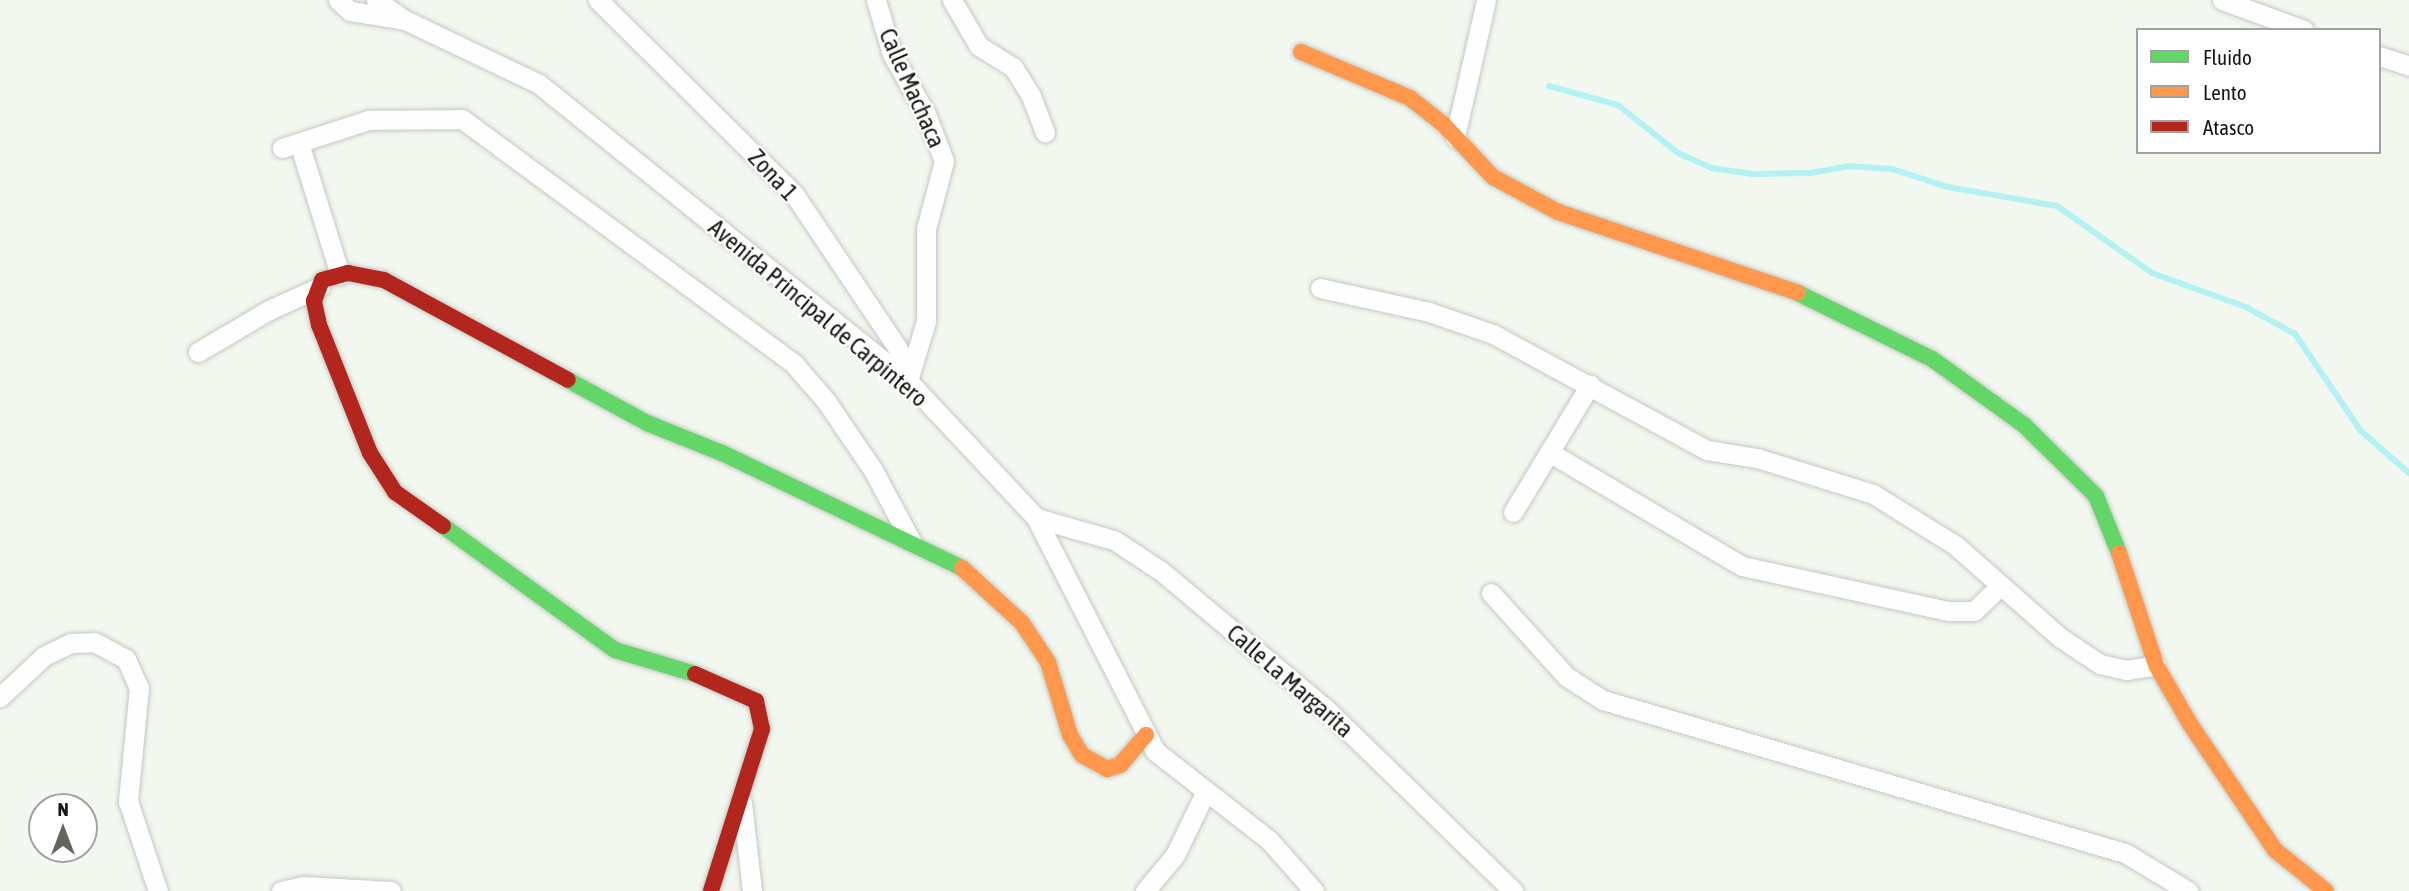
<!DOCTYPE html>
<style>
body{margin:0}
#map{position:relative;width:2409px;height:891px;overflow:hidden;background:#f2f8ef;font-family:"Asap Condensed",sans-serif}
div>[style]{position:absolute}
.stream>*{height:6px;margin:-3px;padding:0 3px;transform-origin:3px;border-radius:3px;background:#b4f1f3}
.roads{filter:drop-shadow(0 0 2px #c4c8c1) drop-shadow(0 0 2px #c4c8c1)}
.street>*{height:19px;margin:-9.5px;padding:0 9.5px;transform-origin:9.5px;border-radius:9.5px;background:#fdfefd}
.fast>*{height:16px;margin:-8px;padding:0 8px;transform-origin:8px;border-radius:8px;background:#63d668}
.slow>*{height:16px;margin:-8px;padding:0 8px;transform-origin:8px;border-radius:8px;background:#ff974d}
.jam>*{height:16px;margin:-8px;padding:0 8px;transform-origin:8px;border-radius:8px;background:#b3261e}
span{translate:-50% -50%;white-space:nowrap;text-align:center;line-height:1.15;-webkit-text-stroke:5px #fff;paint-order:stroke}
.street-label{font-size:24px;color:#141812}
.legend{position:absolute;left:2136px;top:28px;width:245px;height:126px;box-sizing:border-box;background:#fff;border:2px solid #a1a3a0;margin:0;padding:9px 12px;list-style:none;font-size:21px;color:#141812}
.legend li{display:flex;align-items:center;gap:14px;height:35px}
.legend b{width:35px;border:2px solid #a1a3a0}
.north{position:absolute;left:28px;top:793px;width:70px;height:70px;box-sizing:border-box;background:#fff;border:2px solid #a1a3a0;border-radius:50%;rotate:0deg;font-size:19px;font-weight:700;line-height:28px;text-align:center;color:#141812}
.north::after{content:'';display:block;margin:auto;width:24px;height:32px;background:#62665f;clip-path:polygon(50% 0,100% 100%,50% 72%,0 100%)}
</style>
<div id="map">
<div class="stream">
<i style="left:1549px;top:86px;width:72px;rotate:15.4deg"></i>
<i style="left:1618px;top:105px;width:77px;rotate:38.7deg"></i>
<i style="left:1678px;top:153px;width:37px;rotate:24deg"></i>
<i style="left:1712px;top:168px;width:40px;rotate:8.5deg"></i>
<i style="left:1752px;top:174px;width:58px;rotate:-1deg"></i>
<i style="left:1810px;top:173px;width:39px;rotate:-10deg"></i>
<i style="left:1848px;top:166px;width:44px;rotate:3.9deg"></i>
<i style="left:1892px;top:169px;width:59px;rotate:17.8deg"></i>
<i style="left:1948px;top:187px;width:111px;rotate:9.9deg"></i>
<i style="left:2057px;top:206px;width:116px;rotate:35.2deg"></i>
<i style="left:2152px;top:273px;width:100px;rotate:19.9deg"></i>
<i style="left:2246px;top:307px;width:56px;rotate:28.9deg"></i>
<i style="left:2295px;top:334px;width:117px;rotate:55.8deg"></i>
<i style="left:2361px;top:431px;width:64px;rotate:41.2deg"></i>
</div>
<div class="roads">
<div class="street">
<i style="left:338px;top:0;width:16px;rotate:43deg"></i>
<i style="left:350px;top:11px;width:51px;rotate:9.1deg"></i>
<i style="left:376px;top:0;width:35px;rotate:35deg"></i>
<i style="left:405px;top:20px;width:148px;rotate:25.5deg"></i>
<i style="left:539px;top:84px;width:474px;rotate:38.8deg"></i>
<i style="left:908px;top:381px;width:187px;rotate:46.9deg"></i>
<i style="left:1036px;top:518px;width:262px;rotate:62.9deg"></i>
<i style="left:1155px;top:751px;width:145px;rotate:38deg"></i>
<i style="left:1269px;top:840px;width:68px;rotate:48.6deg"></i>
<i style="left:598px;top:0;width:276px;rotate:44.7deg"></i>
<i style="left:794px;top:194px;width:187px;rotate:56.1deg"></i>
<i style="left:898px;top:349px;width:34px;rotate:73deg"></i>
<i style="left:876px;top:0;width:56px;rotate:73.5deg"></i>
<i style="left:892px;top:54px;width:69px;rotate:60.5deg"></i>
<i style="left:926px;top:114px;width:50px;rotate:69deg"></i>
<i style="left:944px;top:161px;width:70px;rotate:104.8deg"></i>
<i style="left:926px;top:229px;width:92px;rotate:90deg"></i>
<i style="left:926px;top:321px;width:63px;rotate:106.7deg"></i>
<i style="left:952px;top:0;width:53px;rotate:59.6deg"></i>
<i style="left:979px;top:46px;width:40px;rotate:32deg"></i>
<i style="left:1013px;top:67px;width:34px;rotate:58deg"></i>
<i style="left:1031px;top:96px;width:39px;rotate:69deg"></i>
<i style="left:2222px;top:0;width:87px;rotate:20.1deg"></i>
<i style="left:2379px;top:56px;width:32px;rotate:18deg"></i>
<i style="left:1455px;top:137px;width:140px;rotate:-77.2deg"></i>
<i style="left:299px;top:143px;width:138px;rotate:72.7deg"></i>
<i style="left:282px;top:148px;width:90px;rotate:-18deg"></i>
<i style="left:368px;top:120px;width:94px;rotate:-0.6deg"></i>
<i style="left:462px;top:119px;width:413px;rotate:36.4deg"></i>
<i style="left:794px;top:364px;width:49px;rotate:49.1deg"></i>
<i style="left:826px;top:401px;width:83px;rotate:55.7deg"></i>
<i style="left:873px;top:470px;width:81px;rotate:61.8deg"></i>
<i style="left:1320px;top:288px;width:112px;rotate:12.4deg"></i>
<i style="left:1429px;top:312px;width:68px;rotate:19deg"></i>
<i style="left:1493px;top:334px;width:243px;rotate:28.5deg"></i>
<i style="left:1707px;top:450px;width:51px;rotate:9.1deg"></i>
<i style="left:1757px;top:458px;width:121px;rotate:17.2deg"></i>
<i style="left:1873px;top:494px;width:97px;rotate:31.9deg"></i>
<i style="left:1955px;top:545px;width:141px;rotate:41.3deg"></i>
<i style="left:2061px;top:638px;width:47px;rotate:33.7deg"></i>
<i style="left:2100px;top:664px;width:27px;rotate:13deg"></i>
<i style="left:2126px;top:670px;width:30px;rotate:-9deg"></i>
<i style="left:198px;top:352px;width:82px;rotate:-30.6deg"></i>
<i style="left:269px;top:310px;width:56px;rotate:-24.3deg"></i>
<i style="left:1549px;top:452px;width:224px;rotate:30.6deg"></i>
<i style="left:1742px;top:566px;width:212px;rotate:12.3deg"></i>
<i style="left:1949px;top:611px;width:25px"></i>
<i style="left:1974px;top:611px;width:37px;rotate:-44deg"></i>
<i style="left:1513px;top:512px;width:149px;rotate:-58.8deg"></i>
<i style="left:1036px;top:518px;width:81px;rotate:15.8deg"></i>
<i style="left:1114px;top:540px;width:56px;rotate:33.4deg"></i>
<i style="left:1161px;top:571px;width:217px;rotate:39.9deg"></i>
<i style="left:1327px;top:710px;width:260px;rotate:44.2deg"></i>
<i style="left:1491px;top:593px;width:113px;rotate:47.9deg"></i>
<i style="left:1567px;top:677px;width:43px;rotate:32.6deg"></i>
<i style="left:1603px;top:700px;width:544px;rotate:16.34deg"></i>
<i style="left:2125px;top:853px;width:74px;rotate:31.1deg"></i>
<i style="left:0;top:697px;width:60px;rotate:-43deg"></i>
<i style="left:44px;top:656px;width:30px;rotate:-26deg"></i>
<i style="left:71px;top:643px;width:23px;rotate:-2deg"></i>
<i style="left:94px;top:642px;width:36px;rotate:28deg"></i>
<i style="left:126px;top:659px;width:32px;rotate:66deg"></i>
<i style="left:139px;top:688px;width:114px;rotate:95.6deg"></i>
<i style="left:128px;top:801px;width:95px;rotate:71.6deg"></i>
<i style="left:742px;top:803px;width:89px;rotate:83.5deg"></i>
<i style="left:281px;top:891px;width:23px;rotate:-13deg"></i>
<i style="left:303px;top:886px;width:88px;rotate:3.3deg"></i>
<i style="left:1145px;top:891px;width:47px;rotate:-50.2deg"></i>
<i style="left:1175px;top:855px;width:71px;rotate:-64.2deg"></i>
</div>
<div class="fast">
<i style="left:1798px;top:293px;width:149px;rotate:26.2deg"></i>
<i style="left:1932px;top:359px;width:113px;rotate:35.7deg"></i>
<i style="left:2024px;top:425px;width:101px;rotate:44.6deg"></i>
<i style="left:2096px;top:496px;width:61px;rotate:68deg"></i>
<i style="left:568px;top:380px;width:90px;rotate:28.6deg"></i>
<i style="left:647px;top:423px;width:81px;rotate:21.8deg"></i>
<i style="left:722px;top:453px;width:266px;rotate:25.6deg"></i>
<i style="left:443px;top:526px;width:212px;rotate:35.8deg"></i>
<i style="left:615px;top:650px;width:84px;rotate:16.7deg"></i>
</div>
<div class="slow">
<i style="left:1301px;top:52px;width:118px;rotate:22.9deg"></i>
<i style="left:1410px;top:98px;width:42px;rotate:38.2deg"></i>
<i style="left:1443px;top:124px;width:73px;rotate:46.7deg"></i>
<i style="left:1493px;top:177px;width:74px;rotate:28.3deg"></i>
<i style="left:1558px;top:212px;width:253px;rotate:18.6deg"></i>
<i style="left:2119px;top:553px;width:118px;rotate:71.7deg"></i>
<i style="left:2156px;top:665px;width:68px;rotate:60deg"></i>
<i style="left:2190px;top:724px;width:152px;rotate:56deg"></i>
<i style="left:2275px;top:850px;width:65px;rotate:38.8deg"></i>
<i style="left:962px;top:568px;width:81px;rotate:42.5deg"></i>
<i style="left:1022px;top:623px;width:47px;rotate:56.3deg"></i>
<i style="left:1048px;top:662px;width:76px;rotate:73.2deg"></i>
<i style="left:1070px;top:735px;width:23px;rotate:59deg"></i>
<i style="left:1082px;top:755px;width:29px;rotate:29deg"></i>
<i style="left:1107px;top:769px;width:14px;rotate:-17deg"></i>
<i style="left:1120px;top:765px;width:40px;rotate:-49deg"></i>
</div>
<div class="jam">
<i style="left:443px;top:526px;width:59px;rotate:-144.7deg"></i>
<i style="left:395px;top:492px;width:46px;rotate:-122.7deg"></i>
<i style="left:370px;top:453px;width:138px;rotate:-111.7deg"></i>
<i style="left:319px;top:325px;width:25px;rotate:-102deg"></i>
<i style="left:314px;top:301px;width:22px;rotate:-69deg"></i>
<i style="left:322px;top:280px;width:27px;rotate:-15deg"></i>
<i style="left:348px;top:273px;width:37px;rotate:11deg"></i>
<i style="left:384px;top:280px;width:209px;rotate:28.5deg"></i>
<i style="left:695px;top:674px;width:67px;rotate:23.9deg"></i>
<i style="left:756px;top:701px;width:29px;rotate:78deg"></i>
<i style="left:762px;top:729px;width:170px;rotate:107.5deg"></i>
</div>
</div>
<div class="street-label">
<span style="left:912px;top:88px;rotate:66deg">Calle Machaca</span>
<span style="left:773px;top:175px;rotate:47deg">Zona 1</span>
<span style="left:818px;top:313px;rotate:40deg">Avenida Principal de Carpintero</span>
<span style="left:1290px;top:681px;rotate:41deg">Calle La Margarita</span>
</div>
<ul class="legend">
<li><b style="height:9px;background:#63d668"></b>Fluido</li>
<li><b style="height:9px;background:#ff974d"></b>Lento</li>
<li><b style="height:9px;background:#b3261e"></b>Atasco</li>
</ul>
<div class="north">N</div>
</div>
